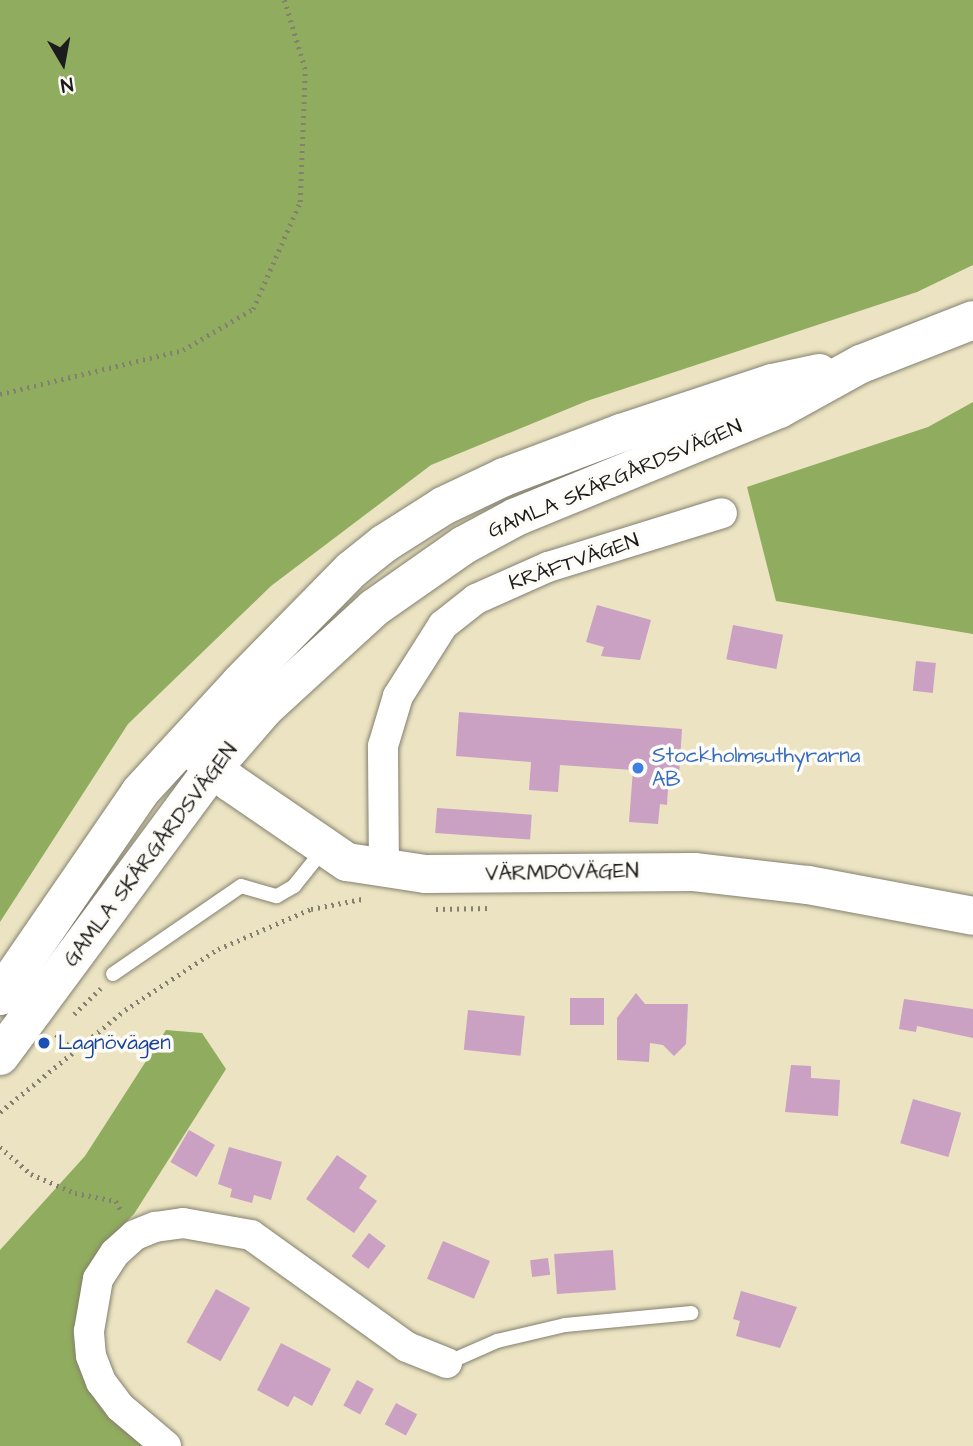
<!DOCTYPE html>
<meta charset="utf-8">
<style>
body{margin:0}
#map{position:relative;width:973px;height:1446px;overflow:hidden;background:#ebe3c2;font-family:"Architects Daughter",sans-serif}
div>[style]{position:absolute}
.forest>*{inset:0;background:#90ac5e}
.building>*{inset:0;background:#caa0c3;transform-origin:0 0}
.path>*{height:4.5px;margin-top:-2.25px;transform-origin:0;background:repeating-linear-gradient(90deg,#84806f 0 2px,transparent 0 7px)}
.roads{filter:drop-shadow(0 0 2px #84806f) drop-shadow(0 0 2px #84806f)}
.service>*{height:14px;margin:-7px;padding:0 7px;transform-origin:7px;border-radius:7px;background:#fff}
.minor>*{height:30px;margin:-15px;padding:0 15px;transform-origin:15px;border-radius:15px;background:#fff}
.secondary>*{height:38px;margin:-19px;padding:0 19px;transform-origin:19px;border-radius:19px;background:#fff}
.dots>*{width:19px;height:19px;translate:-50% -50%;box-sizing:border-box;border:4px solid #fdfcf7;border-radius:50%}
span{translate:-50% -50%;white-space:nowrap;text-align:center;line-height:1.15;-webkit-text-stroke:7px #fdfcf7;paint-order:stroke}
.street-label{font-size:21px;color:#1c1c1c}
.shop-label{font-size:21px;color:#366cbe}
.left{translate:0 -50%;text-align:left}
.transit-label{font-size:21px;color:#164399}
.north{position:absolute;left:28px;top:28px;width:70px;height:70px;-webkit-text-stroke:5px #fdfcf7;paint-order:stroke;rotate:170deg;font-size:19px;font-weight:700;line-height:28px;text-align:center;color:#1c1c1c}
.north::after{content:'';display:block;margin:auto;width:24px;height:32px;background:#1c1c1c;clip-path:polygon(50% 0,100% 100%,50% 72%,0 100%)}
</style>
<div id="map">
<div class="forest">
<i style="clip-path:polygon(0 0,973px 0,973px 265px,917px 292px,587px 401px,431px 465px,271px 586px,128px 724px,0 922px)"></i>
<i style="clip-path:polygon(973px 402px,973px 634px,776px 601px,747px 487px,928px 427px)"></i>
<i style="clip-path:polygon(166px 1030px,202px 1033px,226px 1069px,134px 1214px,104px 1244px,80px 1299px,144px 1446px,0 1446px,0 1250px,85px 1156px)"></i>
</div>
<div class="building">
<i style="clip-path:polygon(597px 605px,651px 620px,640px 660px,601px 656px,604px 647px,586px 642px)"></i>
<i style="left:733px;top:625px;width:51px;height:35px;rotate:11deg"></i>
<i style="left:916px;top:661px;width:20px;height:30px;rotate:6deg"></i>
<i style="clip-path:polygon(459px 712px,682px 729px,679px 776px,669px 774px,667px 805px,660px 804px,658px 824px,629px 822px,633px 770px,560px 765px,558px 792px,529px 790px,531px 762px,456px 756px)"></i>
<i style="left:437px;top:808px;width:95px;height:25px;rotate:4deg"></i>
<i style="clip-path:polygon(636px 993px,645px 1004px,688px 1004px,686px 1044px,674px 1056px,663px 1045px,650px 1043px,649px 1062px,617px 1060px,617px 1018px)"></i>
<i style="left:604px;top:998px;width:27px;height:34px;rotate:90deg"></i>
<i style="clip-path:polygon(904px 999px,973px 1009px,973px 1038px,917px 1026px,916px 1032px,899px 1029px)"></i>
<i style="left:468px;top:1010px;width:57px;height:40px;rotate:6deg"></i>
<i style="clip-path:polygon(791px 1065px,811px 1066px,811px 1078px,840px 1080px,838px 1116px,785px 1112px)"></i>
<i style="left:913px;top:1099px;width:50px;height:46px;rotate:16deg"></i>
<i style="left:189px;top:1130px;width:30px;height:37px;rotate:30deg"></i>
<i style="clip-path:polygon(229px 1147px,282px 1162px,271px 1200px,254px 1195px,252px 1203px,230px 1197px,232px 1189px,218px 1184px)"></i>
<i style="clip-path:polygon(337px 1155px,367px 1176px,359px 1188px,377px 1201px,354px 1233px,306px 1199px)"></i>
<i style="left:369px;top:1233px;width:21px;height:29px;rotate:37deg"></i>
<i style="left:443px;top:1241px;width:51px;height:41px;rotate:23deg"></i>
<i style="left:613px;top:1250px;width:40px;height:59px;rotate:86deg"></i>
<i style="left:548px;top:1258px;width:17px;height:18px;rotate:83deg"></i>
<i style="left:216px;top:1289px;width:39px;height:61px;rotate:29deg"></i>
<i style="clip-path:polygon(741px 1291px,797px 1307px,780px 1348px,736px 1336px,740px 1321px,733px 1319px)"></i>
<i style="clip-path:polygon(281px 1343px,331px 1369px,312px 1406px,294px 1396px,288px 1407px,257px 1390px)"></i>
<i style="left:357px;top:1380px;width:19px;height:29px;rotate:28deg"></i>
<i style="left:396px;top:1403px;width:24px;height:24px;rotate:28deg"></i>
</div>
<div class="path">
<i style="left:0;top:394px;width:188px;rotate:-13.5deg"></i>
<i style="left:183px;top:350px;width:81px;rotate:-30.4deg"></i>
<i style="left:253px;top:309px;width:117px;rotate:-66.3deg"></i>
<i style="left:300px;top:202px;width:133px;rotate:-87.8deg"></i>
<i style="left:305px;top:69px;width:72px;rotate:-106.9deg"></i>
<i style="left:436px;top:909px;width:54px;rotate:-1.1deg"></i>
<i style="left:74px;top:1014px;width:37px;rotate:-44deg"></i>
<i style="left:56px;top:1034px;width:26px;rotate:43deg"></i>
<i style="left:0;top:1112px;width:161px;rotate:-39.2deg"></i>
<i style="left:125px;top:1010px;width:111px;rotate:-33.3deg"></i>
<i style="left:218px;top:949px;width:101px;rotate:-23.3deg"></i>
<i style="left:311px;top:909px;width:52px;rotate:-11.1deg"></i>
<i style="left:0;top:1147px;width:41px;rotate:41.1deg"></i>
<i style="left:31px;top:1174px;width:48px;rotate:23.4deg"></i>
<i style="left:75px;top:1193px;width:42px;rotate:11deg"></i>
<i style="left:116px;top:1201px;width:13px;rotate:61deg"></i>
</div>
<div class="roads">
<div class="service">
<i style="left:113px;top:974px;width:155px;rotate:-34.5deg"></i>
<i style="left:241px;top:886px;width:37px;rotate:16deg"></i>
<i style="left:277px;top:896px;width:20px;rotate:-30deg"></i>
<i style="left:294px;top:886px;width:48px;rotate:-51deg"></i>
<i style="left:447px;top:1363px;width:55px;rotate:-23.7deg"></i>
<i style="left:497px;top:1341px;width:70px;rotate:-13.2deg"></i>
<i style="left:565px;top:1325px;width:127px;rotate:-5.4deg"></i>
</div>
<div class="minor">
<i style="left:384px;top:869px;width:123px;rotate:-90.5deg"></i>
<i style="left:383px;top:746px;width:52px;rotate:-73.3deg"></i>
<i style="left:398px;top:696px;width:84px;rotate:-57.6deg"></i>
<i style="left:443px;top:625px;width:42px;rotate:-38.2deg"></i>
<i style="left:476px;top:599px;width:79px;rotate:-24deg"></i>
<i style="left:548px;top:567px;width:182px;rotate:-17.2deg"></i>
<i style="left:166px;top:1446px;width:60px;rotate:-139.7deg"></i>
<i style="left:120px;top:1407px;width:31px;rotate:-127deg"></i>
<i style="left:101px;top:1382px;width:28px;rotate:-111deg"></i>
<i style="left:91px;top:1356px;width:25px;rotate:-95deg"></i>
<i style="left:89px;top:1331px;width:53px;rotate:-80.2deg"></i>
<i style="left:98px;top:1279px;width:31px;rotate:-57deg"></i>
<i style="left:115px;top:1253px;width:27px;rotate:-42deg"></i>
<i style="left:135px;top:1235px;width:22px;rotate:-22deg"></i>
<i style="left:155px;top:1227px;width:28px;rotate:-8deg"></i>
<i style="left:183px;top:1223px;width:69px;rotate:10deg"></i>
<i style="left:251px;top:1235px;width:192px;rotate:35.7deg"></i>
<i style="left:407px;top:1347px;width:43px;rotate:21.8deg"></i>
</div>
<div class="secondary">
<i style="left:194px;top:751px;width:48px;rotate:40.7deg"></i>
<i style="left:230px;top:782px;width:142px;rotate:34.4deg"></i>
<i style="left:347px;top:862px;width:79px;rotate:8.7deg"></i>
<i style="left:425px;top:874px;width:269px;rotate:-0.4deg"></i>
<i style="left:694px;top:872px;width:115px;rotate:6.5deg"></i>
<i style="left:808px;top:885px;width:168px;rotate:10.6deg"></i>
<i style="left:0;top:996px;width:247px;rotate:-55.5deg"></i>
<i style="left:140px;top:792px;width:149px;rotate:-47.4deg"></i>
<i style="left:241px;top:682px;width:157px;rotate:-45.5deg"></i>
<i style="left:351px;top:570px;width:43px;rotate:-38.5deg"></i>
<i style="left:385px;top:543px;width:69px;rotate:-32.5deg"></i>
<i style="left:443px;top:506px;width:68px;rotate:-25.4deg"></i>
<i style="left:504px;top:477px;width:125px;rotate:-20.6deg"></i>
<i style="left:621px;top:433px;width:159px;rotate:-18.3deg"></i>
<i style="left:772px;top:383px;width:48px;rotate:-12deg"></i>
<i style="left:0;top:1056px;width:358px;rotate:-53.5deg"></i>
<i style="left:213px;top:768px;width:79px;rotate:-49.1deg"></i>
<i style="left:265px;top:708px;width:148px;rotate:-42.5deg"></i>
<i style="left:374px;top:608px;width:110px;rotate:-35deg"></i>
<i style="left:464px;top:545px;width:59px;rotate:-28.3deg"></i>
<i style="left:516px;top:517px;width:284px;rotate:-22.3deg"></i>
<i style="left:779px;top:409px;width:94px;rotate:-28.8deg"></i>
<i style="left:861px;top:364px;width:120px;rotate:-21.4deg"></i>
</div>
</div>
<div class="dots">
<i style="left:638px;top:768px;background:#3f7fe0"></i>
<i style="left:44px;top:1043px;background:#1a4fb4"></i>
</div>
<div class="street-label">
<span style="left:615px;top:479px;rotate:-23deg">GAMLA SKÄRGÅRDSVÄGEN</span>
<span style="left:574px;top:562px;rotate:-19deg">KRÄFTVÄGEN</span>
<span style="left:151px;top:855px;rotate:-53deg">GAMLA SKÄRGÅRDSVÄGEN</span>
<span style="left:562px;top:873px;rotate:-1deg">VÄRMDÖVÄGEN</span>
</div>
<div class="shop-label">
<span class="left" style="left:652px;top:768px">Stockholmsuthyrarna<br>AB</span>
</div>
<div class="transit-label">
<span class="left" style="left:58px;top:1043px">Lagnövägen</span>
</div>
<div class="north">N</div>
</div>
